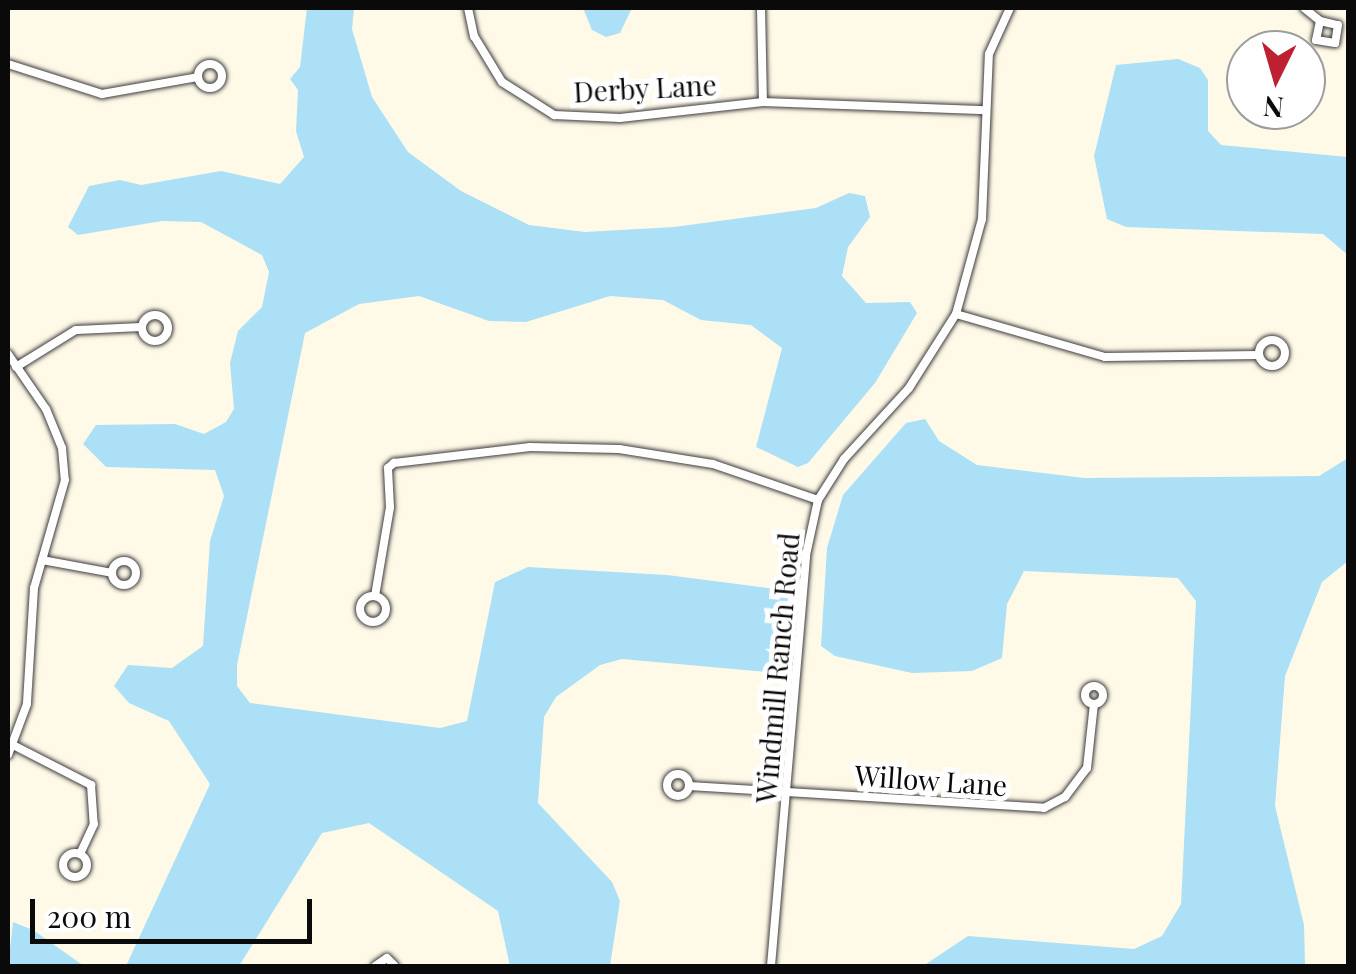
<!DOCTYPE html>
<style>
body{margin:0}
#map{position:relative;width:1356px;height:974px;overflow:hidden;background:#fff9e8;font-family:"Playfair Display",serif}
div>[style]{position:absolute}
.water>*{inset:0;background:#abe0f7}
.roads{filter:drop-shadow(0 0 2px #3d3d3d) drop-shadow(0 0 2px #3d3d3d)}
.street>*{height:8px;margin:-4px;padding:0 4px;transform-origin:4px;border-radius:4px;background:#fff}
.street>.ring{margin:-4px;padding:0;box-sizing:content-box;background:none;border:8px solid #fff;border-radius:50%}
span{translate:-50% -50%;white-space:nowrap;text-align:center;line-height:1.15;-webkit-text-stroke:10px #fff;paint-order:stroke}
.street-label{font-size:28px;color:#0a0a0a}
.frame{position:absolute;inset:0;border:10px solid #0a0a0a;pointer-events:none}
.north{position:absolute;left:1226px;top:30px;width:100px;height:100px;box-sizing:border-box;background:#fff;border:2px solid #9d9d9d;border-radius:50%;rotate:185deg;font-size:28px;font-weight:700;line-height:40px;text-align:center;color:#0a0a0a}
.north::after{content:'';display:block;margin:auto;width:35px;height:45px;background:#bc2031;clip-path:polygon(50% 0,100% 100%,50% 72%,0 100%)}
.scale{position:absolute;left:30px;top:899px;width:282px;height:45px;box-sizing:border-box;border:5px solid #0a0a0a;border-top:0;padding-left:12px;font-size:30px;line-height:35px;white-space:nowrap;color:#0a0a0a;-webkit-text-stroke:8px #fff;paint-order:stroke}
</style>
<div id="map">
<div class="water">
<i style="clip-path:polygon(307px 8px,354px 8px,352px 29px,372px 97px,408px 152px,461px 191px,529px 225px,585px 232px,674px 227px,816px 208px,849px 193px,865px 196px,870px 217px,848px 247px,842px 276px,866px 303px,910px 302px,917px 313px,875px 383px,808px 463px,798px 467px,756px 447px,782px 348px,751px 325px,701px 320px,663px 300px,610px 296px,526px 322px,489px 321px,419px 296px,359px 304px,305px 333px,237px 665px,237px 686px,250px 703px,440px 728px,467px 721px,495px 582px,528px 567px,667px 575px,776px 589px,788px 598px,782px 664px,766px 672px,622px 659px,600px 665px,556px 697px,544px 717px,538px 803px,612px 882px,620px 901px,610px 966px,510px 966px,498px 911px,369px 823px,322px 833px,239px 966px,126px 966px,210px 784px,169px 721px,129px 703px,114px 686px,128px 665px,172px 668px,203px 646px,210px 541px,224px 496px,215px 470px,106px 467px,83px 444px,96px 425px,175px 424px,204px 434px,226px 422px,234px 409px,230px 363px,238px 331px,262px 307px,269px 272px,262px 255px,201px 222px,162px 221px,78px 235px,68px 227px,89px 186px,120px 180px,141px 185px,221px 171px,280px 184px,304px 157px,296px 131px,298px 90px,290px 79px,300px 67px)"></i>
<i style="clip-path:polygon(583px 8px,632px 8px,620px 33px,606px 37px,592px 30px)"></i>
<i style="clip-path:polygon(1178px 59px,1200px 68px,1208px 80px,1208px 131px,1221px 145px,1348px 157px,1348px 255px,1323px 234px,1126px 227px,1107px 219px,1094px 156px,1116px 65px)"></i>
<i style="clip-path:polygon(925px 419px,939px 441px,977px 465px,1084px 478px,1319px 476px,1348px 458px,1348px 561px,1322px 582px,1285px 676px,1275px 806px,1304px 925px,1305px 966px,923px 966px,968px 936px,1134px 949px,1162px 936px,1181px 904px,1196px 601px,1178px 578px,1024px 571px,1007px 604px,1002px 658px,972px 671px,912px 673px,835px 656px,821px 646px,827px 548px,843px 495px,906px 423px)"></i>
<i style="clip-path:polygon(13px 922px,33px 930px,84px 966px,8px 966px)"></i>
</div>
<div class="roads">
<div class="street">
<i style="left:468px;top:8px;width:29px;rotate:78deg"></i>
<i style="left:474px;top:36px;width:54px;rotate:58.7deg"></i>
<i style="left:502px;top:82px;width:62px;rotate:32.4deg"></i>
<i style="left:554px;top:115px;width:66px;rotate:2.6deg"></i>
<i style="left:620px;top:118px;width:144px;rotate:-6.4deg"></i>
<i style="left:763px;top:102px;width:223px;rotate:2.1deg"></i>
<i style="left:761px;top:8px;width:94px;rotate:88.8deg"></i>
<i style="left:1304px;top:8px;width:21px;rotate:39deg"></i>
<i style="left:1320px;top:21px;width:18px;rotate:13deg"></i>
<i style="left:1338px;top:25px;width:18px;rotate:99deg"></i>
<i style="left:1335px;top:43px;width:19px;rotate:-171deg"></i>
<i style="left:1316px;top:40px;width:19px;rotate:-78deg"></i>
<i class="ring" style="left:198px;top:64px;width:16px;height:16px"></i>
<i style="left:8px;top:64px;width:99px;rotate:17.7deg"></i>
<i style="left:102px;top:94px;width:97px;rotate:-10deg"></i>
<i style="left:956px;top:314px;width:155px;rotate:16.1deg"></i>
<i style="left:1105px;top:357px;width:154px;rotate:-0.7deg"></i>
<i class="ring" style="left:142px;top:315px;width:18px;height:18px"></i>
<i class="ring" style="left:1259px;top:340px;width:18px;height:18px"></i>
<i style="left:8px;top:354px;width:67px;rotate:55.4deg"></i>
<i style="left:46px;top:409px;width:42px;rotate:67.7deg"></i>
<i style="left:62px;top:448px;width:32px;rotate:85deg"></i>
<i style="left:65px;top:480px;width:112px;rotate:106deg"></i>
<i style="left:34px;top:588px;width:116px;rotate:93.5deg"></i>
<i style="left:27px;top:704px;width:54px;rotate:110.4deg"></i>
<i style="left:16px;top:367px;width:70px;rotate:-31.7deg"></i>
<i style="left:76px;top:330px;width:66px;rotate:-2.6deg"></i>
<i style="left:42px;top:560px;width:71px;rotate:10.5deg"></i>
<i class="ring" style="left:112px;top:561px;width:16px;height:16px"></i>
<i class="ring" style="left:360px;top:596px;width:18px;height:18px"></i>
<i style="left:375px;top:596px;width:90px;rotate:-80.4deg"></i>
<i style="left:390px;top:507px;width:39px;rotate:-93deg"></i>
<i style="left:388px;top:468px;width:8px;rotate:-40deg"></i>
<i style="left:394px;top:463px;width:137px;rotate:-6.7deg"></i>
<i style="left:530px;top:447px;width:89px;rotate:1.3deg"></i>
<i style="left:619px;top:449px;width:95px;rotate:9.1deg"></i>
<i style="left:713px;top:464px;width:111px;rotate:18.9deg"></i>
<i class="ring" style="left:1085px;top:686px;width:10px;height:10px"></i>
<i style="left:13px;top:745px;width:88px;rotate:27.1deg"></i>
<i style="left:91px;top:785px;width:39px;rotate:86deg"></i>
<i style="left:94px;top:824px;width:33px;rotate:115deg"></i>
<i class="ring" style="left:667px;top:774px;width:14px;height:14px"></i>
<i style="left:689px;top:786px;width:356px;rotate:3.5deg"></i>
<i style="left:1044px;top:808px;width:24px;rotate:-28deg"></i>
<i style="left:1065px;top:797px;width:36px;rotate:-53deg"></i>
<i style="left:1087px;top:768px;width:64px;rotate:-83.8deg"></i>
<i class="ring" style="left:63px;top:853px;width:16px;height:16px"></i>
<i style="left:375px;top:966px;width:14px;rotate:-34deg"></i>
<i style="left:387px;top:958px;width:11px;rotate:45deg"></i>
<i style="left:771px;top:966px;width:412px;rotate:-85.1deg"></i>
<i style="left:806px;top:555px;width:56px;rotate:-77.7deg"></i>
<i style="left:818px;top:500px;width:49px;rotate:-57.6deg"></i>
<i style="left:844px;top:459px;width:96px;rotate:-47.5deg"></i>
<i style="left:909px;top:388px;width:88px;rotate:-57.6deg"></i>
<i style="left:956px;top:314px;width:98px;rotate:-74.7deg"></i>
<i style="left:982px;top:219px;width:165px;rotate:-87.6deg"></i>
<i style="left:989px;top:54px;width:51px;rotate:-65.5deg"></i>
</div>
</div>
<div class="street-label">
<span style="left:645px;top:88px;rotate:-3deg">Derby Lane</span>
<span style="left:777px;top:668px;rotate:-85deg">Windmill Ranch Road</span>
<span style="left:931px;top:780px;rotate:4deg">Willow Lane</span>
</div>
<div class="frame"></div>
<div class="north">N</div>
<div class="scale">200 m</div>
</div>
